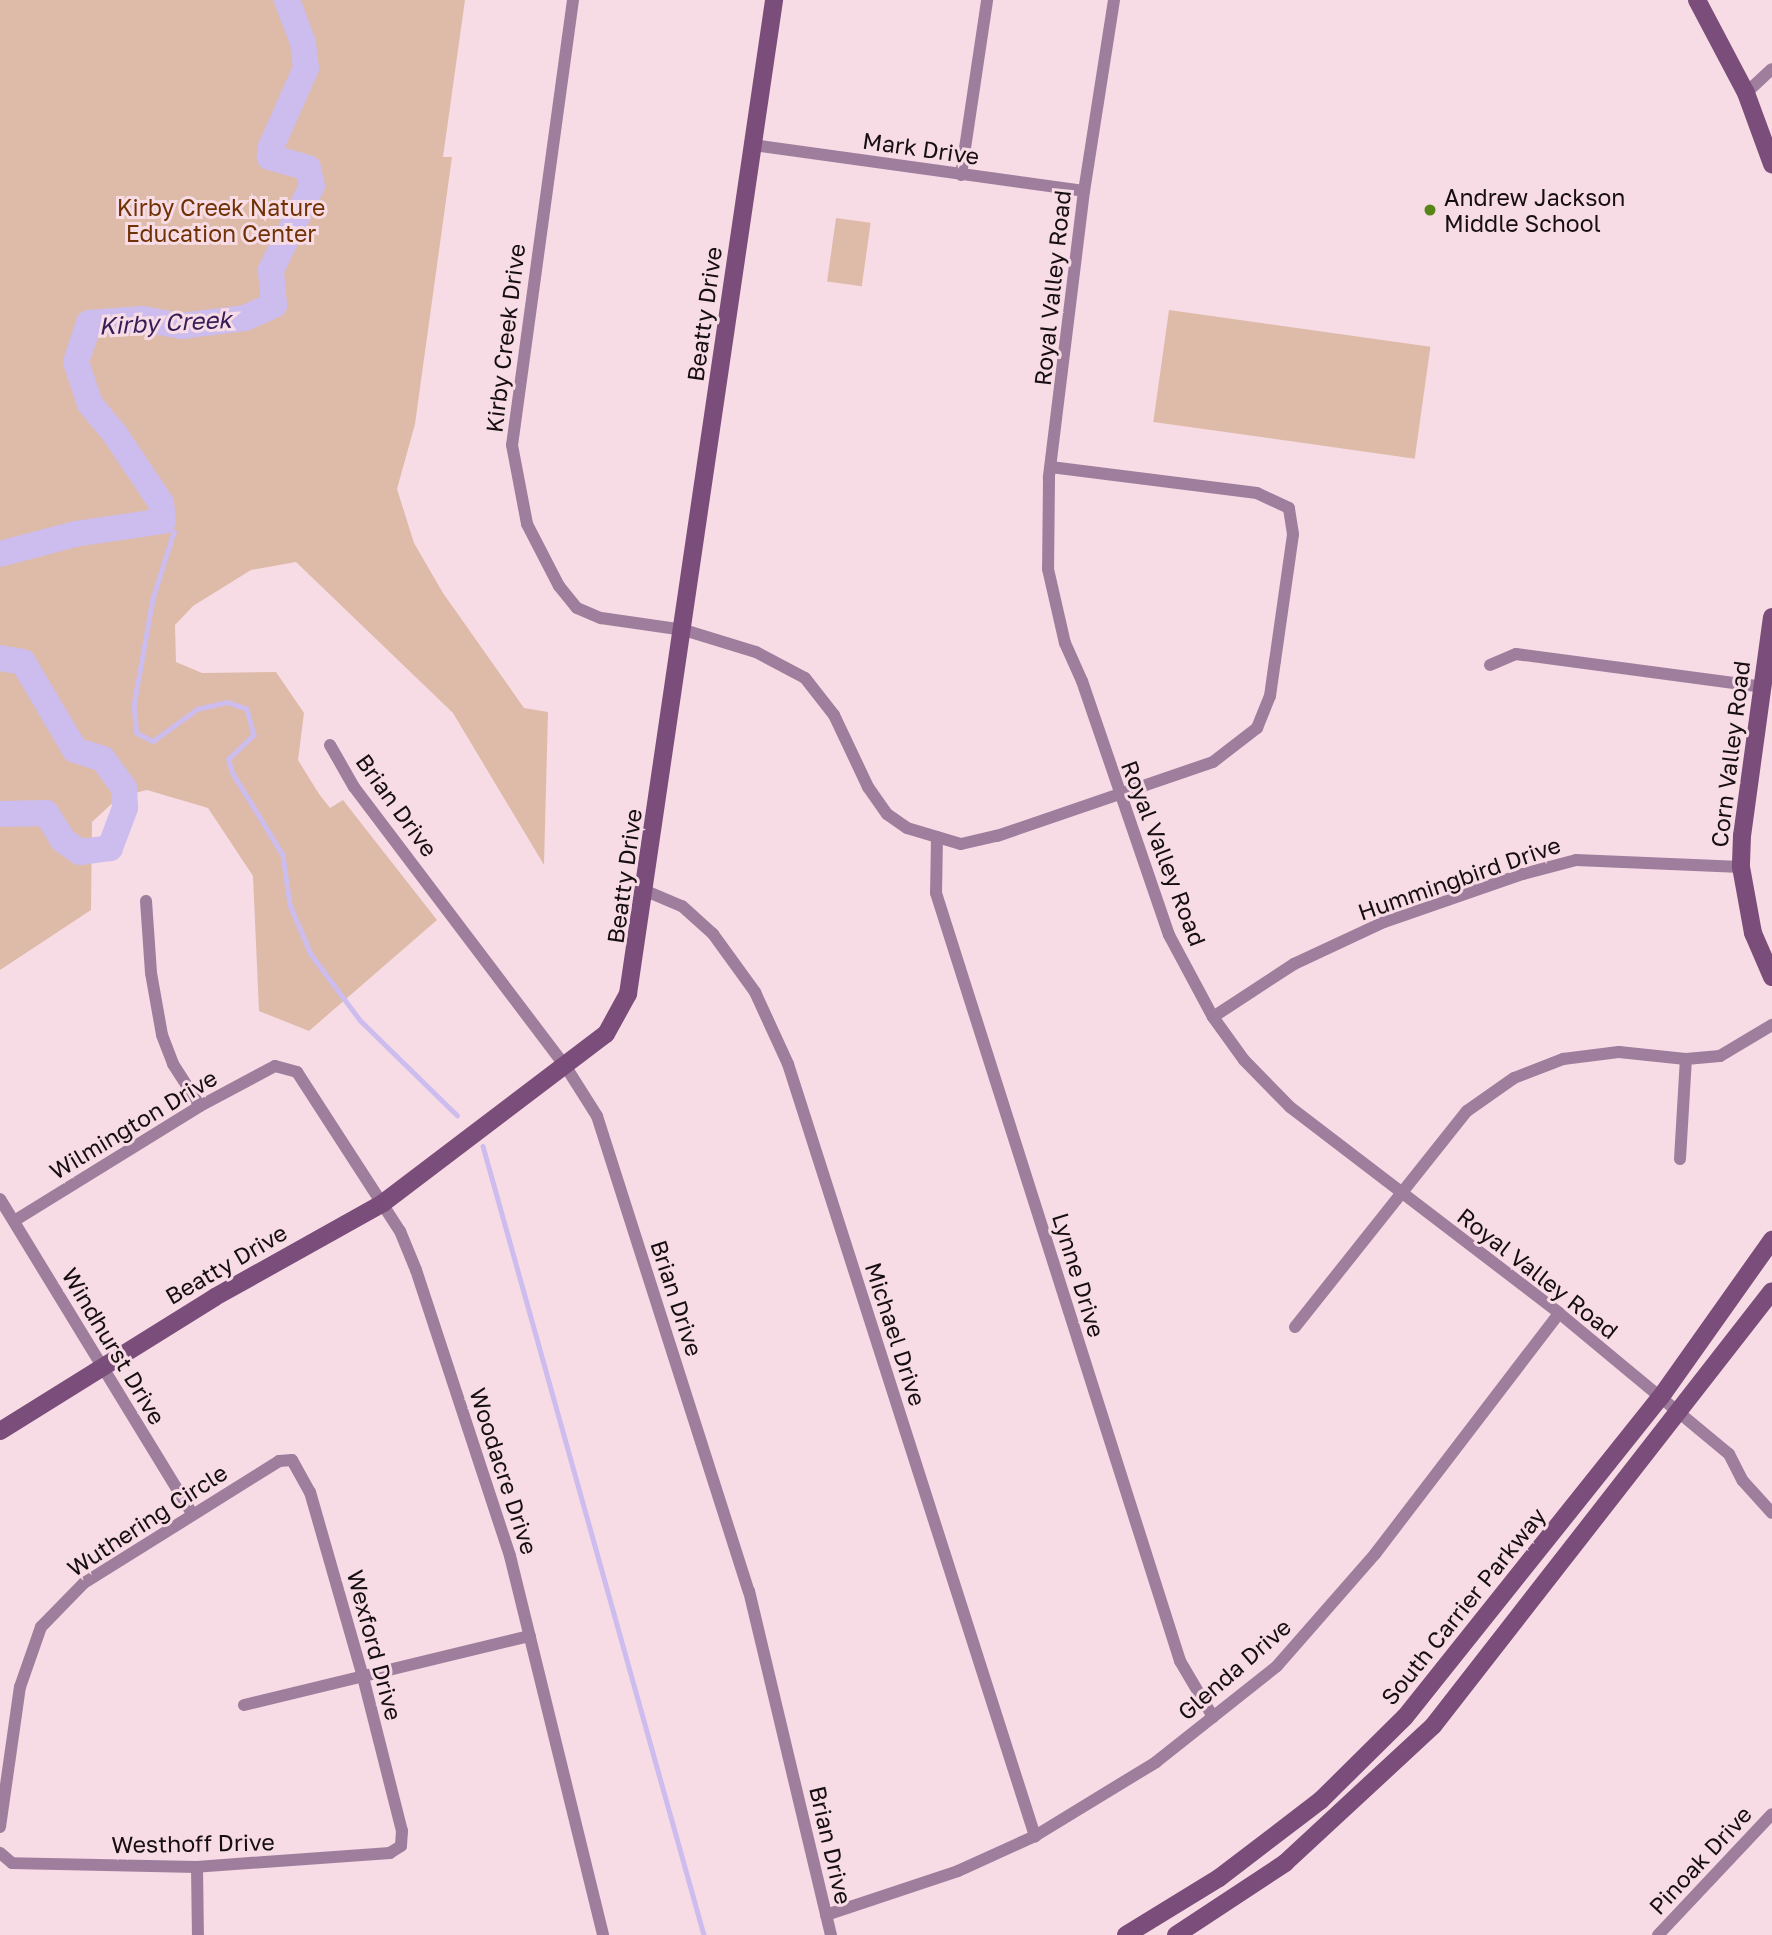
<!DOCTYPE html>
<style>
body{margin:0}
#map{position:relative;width:1772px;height:1935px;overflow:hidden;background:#f7dce6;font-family:"Golos Text",sans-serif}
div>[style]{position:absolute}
.green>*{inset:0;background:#debba9;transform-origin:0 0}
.stream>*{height:4.5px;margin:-2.25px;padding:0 2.25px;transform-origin:2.25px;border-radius:2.25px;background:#cdbcee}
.river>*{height:26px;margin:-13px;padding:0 13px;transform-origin:13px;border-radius:13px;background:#cdbcee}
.street>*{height:12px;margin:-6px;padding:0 6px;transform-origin:6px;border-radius:6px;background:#9f7e9d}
.secondary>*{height:18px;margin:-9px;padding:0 9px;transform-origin:9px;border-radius:9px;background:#7b4d7a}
.dots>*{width:19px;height:19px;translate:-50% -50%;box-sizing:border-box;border:4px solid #f7dce6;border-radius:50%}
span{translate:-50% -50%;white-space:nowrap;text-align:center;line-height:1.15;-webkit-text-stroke:6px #f7dce6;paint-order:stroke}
.street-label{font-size:23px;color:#160e11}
.poi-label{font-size:23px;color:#160e11}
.left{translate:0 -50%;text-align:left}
.park-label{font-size:23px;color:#703205}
.water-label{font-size:24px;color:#371d58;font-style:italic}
</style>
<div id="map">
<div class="green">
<i style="clip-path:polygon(0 0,465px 0,443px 157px,452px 157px,415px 424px,397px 489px,414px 543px,443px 593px,524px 708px,548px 712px,544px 865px,453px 713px,296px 562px,251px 570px,193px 606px,175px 625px,176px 662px,202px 673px,276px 672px,304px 713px,298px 760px,319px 794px,330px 808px,343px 800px,437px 920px,309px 1031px,259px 1011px,253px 876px,208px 808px,147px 790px,119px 797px,92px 822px,91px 910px,0 970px)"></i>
<i style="left:836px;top:218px;width:35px;height:64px;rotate:8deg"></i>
<i style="left:1169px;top:310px;width:264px;height:113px;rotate:8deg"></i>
</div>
<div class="stream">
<i style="left:163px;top:521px;width:16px;rotate:45deg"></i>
<i style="left:174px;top:532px;width:70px;rotate:107.4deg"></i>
<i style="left:153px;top:599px;width:109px;rotate:100.1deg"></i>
<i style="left:134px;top:706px;width:27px;rotate:84deg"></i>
<i style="left:137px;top:733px;width:18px;rotate:27deg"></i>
<i style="left:153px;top:741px;width:54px;rotate:-36deg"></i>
<i style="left:197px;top:709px;width:31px;rotate:-13deg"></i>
<i style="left:227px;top:702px;width:21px;rotate:19deg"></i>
<i style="left:247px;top:709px;width:27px;rotate:75deg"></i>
<i style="left:254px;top:735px;width:35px;rotate:136deg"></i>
<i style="left:229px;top:759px;width:13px;rotate:77deg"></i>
<i style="left:232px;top:772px;width:97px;rotate:58.4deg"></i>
<i style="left:283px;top:855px;width:50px;rotate:82deg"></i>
<i style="left:290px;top:905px;width:53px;rotate:66.8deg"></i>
<i style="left:311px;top:954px;width:82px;rotate:53.4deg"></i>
<i style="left:360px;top:1020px;width:136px;rotate:44.4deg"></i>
<i style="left:483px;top:1146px;width:819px;rotate:74.35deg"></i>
</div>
<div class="river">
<i style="left:0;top:554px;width:78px;rotate:-14.9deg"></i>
<i style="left:75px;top:534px;width:89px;rotate:-8.4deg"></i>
<i style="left:163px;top:521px;width:18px;rotate:-96deg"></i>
<i style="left:161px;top:503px;width:83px;rotate:-123.7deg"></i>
<i style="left:115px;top:434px;width:39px;rotate:-130deg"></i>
<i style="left:90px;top:404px;width:44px;rotate:-108.4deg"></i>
<i style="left:76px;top:362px;width:41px;rotate:-71.6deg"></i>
<i style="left:89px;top:323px;width:53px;rotate:-4.3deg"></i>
<i style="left:142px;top:319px;width:40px;rotate:10deg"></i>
<i style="left:181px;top:326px;width:64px;rotate:-7.1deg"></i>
<i style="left:245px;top:318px;width:32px;rotate:-24deg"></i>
<i style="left:274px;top:305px;width:35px;rotate:-95deg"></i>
<i style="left:271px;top:270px;width:93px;rotate:-64deg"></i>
<i style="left:312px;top:186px;width:18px;rotate:-103deg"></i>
<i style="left:308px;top:168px;width:40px;rotate:-164deg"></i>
<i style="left:270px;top:157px;width:10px;rotate:-84deg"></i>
<i style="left:271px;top:147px;width:86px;rotate:-66.1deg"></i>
<i style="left:306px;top:68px;width:25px;rotate:-97deg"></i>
<i style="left:303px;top:43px;width:46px;rotate:-110.4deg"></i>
<i style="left:0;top:658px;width:23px;rotate:10deg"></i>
<i style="left:23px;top:662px;width:102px;rotate:59.4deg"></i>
<i style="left:75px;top:750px;width:29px;rotate:18deg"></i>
<i style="left:103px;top:759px;width:36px;rotate:54deg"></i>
<i style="left:124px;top:788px;width:20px;rotate:87deg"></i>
<i style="left:125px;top:808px;width:43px;rotate:110.6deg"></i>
<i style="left:110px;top:848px;width:30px;rotate:172deg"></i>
<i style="left:80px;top:852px;width:21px;rotate:-145deg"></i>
<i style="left:63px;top:840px;width:32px;rotate:-122deg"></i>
<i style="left:46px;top:813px;width:46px;rotate:178.8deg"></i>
</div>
<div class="street">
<i style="left:573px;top:0;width:449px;rotate:97.8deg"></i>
<i style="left:512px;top:445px;width:80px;rotate:79.2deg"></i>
<i style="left:527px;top:524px;width:70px;rotate:62.7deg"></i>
<i style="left:559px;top:586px;width:28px;rotate:51deg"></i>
<i style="left:577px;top:608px;width:26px;rotate:23deg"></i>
<i style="left:601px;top:618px;width:84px;rotate:8.2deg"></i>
<i style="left:684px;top:630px;width:75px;rotate:17deg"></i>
<i style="left:756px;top:652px;width:55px;rotate:28deg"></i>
<i style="left:805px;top:678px;width:47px;rotate:51.9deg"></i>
<i style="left:834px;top:715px;width:80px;rotate:64.7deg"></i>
<i style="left:868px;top:787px;width:33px;rotate:55deg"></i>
<i style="left:887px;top:814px;width:24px;rotate:35deg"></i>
<i style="left:907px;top:828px;width:56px;rotate:16.5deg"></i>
<i style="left:961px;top:844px;width:37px;rotate:-13deg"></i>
<i style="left:997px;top:836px;width:228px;rotate:-18.9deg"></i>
<i style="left:1213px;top:762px;width:56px;rotate:-37.7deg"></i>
<i style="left:1257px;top:728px;width:35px;rotate:-68deg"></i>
<i style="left:1270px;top:696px;width:35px;rotate:-82deg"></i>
<i style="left:1275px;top:661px;width:128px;rotate:-81.9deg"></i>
<i style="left:1293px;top:534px;width:26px;rotate:-99deg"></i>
<i style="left:1289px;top:508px;width:35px;rotate:-155deg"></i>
<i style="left:1257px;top:493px;width:208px;rotate:-172.8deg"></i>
<i style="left:1114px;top:0;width:193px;rotate:98.9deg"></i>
<i style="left:1084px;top:191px;width:289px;rotate:97deg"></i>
<i style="left:1049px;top:478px;width:91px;rotate:90.6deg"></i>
<i style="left:1048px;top:569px;width:76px;rotate:77.1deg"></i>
<i style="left:1065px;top:643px;width:42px;rotate:65.9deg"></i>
<i style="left:1082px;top:681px;width:268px;rotate:71.1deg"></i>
<i style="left:1169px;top:935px;width:93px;rotate:61.8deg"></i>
<i style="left:1213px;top:1017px;width:53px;rotate:54.2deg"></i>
<i style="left:1244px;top:1060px;width:66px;rotate:45.6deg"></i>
<i style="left:1290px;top:1107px;width:339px;rotate:37.4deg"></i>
<i style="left:1559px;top:1313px;width:221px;rotate:39.7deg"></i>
<i style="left:1729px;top:1454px;width:30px;rotate:63deg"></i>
<i style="left:1743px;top:1481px;width:43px;rotate:47.8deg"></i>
<i style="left:1746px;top:93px;width:35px;rotate:-43deg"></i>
<i style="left:753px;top:145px;width:334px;rotate:7.9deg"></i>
<i style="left:961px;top:175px;width:177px;rotate:-81.5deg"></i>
<i style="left:1490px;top:665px;width:28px;rotate:-23deg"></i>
<i style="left:1516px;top:654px;width:248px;rotate:7.6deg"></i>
<i style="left:330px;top:745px;width:48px;rotate:60.3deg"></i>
<i style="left:354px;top:787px;width:351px;rotate:52.9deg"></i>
<i style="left:566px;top:1067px;width:58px;rotate:57.7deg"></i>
<i style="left:597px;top:1116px;width:499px;rotate:72.3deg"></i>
<i style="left:749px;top:1591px;width:354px;rotate:76.6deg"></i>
<i style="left:937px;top:837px;width:56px;rotate:91deg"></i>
<i style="left:936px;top:893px;width:806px;rotate:72.37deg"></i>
<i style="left:1180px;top:1661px;width:65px;rotate:59.5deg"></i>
<i style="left:646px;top:891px;width:39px;rotate:23deg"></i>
<i style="left:682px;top:906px;width:42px;rotate:42.1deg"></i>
<i style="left:713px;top:934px;width:72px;rotate:54.1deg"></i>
<i style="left:755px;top:992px;width:79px;rotate:65.4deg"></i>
<i style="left:788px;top:1064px;width:811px;rotate:72.26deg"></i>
<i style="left:146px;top:901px;width:72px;rotate:86deg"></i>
<i style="left:151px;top:973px;width:63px;rotate:79.9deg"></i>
<i style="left:162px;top:1035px;width:31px;rotate:69deg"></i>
<i style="left:173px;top:1064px;width:50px;rotate:57.3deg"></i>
<i style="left:1213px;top:1017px;width:97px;rotate:-33.2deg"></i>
<i style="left:1294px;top:964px;width:99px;rotate:-25deg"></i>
<i style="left:1384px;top:922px;width:147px;rotate:-19.1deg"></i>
<i style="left:1523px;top:874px;width:55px;rotate:-14.8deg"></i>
<i style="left:1576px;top:860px;width:165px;rotate:2.4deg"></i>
<i style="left:1680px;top:1159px;width:100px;rotate:-86.6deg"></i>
<i style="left:0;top:1199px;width:369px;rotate:58.6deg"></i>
<i style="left:14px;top:1221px;width:219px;rotate:-31.7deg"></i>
<i style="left:200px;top:1106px;width:85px;rotate:-28.1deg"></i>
<i style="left:275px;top:1066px;width:23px;rotate:15deg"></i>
<i style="left:297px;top:1072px;width:189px;rotate:57.1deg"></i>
<i style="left:400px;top:1231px;width:42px;rotate:67.7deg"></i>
<i style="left:416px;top:1270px;width:301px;rotate:71.8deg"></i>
<i style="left:510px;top:1556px;width:390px;rotate:76.2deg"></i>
<i style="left:1295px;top:1327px;width:276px;rotate:-51.5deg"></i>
<i style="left:1467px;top:1111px;width:57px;rotate:-35.1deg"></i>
<i style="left:1514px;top:1078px;width:53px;rotate:-21.2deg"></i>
<i style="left:1563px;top:1059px;width:56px;rotate:-7.1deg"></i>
<i style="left:1619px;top:1052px;width:67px;rotate:6deg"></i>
<i style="left:1686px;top:1059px;width:34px;rotate:-5deg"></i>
<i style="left:1720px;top:1056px;width:61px;rotate:-30.8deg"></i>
<i style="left:244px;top:1705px;width:294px;rotate:-13.6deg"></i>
<i style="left:0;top:1827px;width:141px;rotate:-81.9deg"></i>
<i style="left:20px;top:1687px;width:64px;rotate:-70.7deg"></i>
<i style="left:41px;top:1627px;width:62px;rotate:-45.7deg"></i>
<i style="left:84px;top:1583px;width:230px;rotate:-32deg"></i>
<i style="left:279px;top:1461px;width:13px;rotate:-4deg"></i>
<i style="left:292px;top:1460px;width:37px;rotate:61deg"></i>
<i style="left:310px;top:1492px;width:192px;rotate:74deg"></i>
<i style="left:363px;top:1677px;width:159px;rotate:75.8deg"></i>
<i style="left:402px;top:1831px;width:15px;rotate:94deg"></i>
<i style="left:401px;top:1846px;width:13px;rotate:148deg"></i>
<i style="left:390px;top:1853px;width:194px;rotate:175.9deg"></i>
<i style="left:197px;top:1867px;width:185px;rotate:-178.8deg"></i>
<i style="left:12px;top:1863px;width:16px;rotate:-140deg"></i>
<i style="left:197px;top:1867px;width:68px;rotate:89.2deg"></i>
<i style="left:826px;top:1915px;width:139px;rotate:-18.4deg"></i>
<i style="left:958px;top:1871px;width:85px;rotate:-24.4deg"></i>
<i style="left:1035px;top:1836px;width:142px;rotate:-31.4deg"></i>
<i style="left:1156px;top:1762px;width:154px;rotate:-38.4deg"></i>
<i style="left:1277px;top:1666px;width:149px;rotate:-48.8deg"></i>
<i style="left:1375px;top:1554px;width:303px;rotate:-52.6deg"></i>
<i style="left:1658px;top:1935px;width:166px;rotate:-46.7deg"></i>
</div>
<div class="secondary">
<i style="left:1697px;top:0;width:105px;rotate:62.2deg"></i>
<i style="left:1746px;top:93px;width:76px;rotate:69.9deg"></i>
<i style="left:1772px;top:617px;width:220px;rotate:97.8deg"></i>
<i style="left:1742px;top:835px;width:32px;rotate:92deg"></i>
<i style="left:1741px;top:867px;width:67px;rotate:79.7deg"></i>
<i style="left:1753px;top:933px;width:48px;rotate:66.6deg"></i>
<i style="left:0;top:1431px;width:253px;rotate:-31.9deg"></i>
<i style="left:215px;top:1297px;width:193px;rotate:-29.2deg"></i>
<i style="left:383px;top:1203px;width:280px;rotate:-37.2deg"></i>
<i style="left:606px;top:1034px;width:46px;rotate:-61.2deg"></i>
<i style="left:628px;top:994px;width:1005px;rotate:-81.64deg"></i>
<i style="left:1126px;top:1935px;width:109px;rotate:-31.5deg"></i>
<i style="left:1219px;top:1878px;width:128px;rotate:-37.4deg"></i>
<i style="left:1321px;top:1800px;width:118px;rotate:-44.7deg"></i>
<i style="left:1405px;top:1717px;width:408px;rotate:-51.4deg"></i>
<i style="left:1660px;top:1398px;width:194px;rotate:-54.7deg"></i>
<i style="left:1176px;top:1935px;width:131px;rotate:-33.4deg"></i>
<i style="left:1285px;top:1863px;width:202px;rotate:-42.8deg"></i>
<i style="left:1433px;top:1726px;width:551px;rotate:-52.07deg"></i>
</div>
<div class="dots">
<i style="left:1430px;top:210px;background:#578617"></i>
</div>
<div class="street-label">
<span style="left:921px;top:148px;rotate:8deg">Mark Drive</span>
<span style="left:1052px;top:288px;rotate:-84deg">Royal Valley Road</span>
<span style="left:704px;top:314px;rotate:-82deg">Beatty Drive</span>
<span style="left:505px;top:338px;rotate:-83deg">Kirby Creek Drive</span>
<span style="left:1730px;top:754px;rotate:-83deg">Corn Valley Road</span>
<span style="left:397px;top:805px;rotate:54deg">Brian Drive</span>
<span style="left:1164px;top:853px;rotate:69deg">Royal Valley Road</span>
<span style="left:624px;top:876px;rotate:-82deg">Beatty Drive</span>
<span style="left:1459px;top:878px;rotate:-19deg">Hummingbird Drive</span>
<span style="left:133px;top:1124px;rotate:-31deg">Wilmington Drive</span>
<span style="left:226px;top:1264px;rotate:-30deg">Beatty Drive</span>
<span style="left:1538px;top:1273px;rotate:38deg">Royal Valley Road</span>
<span style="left:1079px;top:1275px;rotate:73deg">Lynne Drive</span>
<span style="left:677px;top:1298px;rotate:72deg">Brian Drive</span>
<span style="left:896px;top:1334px;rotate:72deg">Michael Drive</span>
<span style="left:114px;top:1346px;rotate:59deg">Windhurst Drive</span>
<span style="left:504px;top:1471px;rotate:72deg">Woodacre Drive</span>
<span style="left:147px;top:1520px;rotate:-33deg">Wuthering Circle</span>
<span style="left:1463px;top:1606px;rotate:-51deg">South Carrier Parkway</span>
<span style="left:375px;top:1645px;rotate:75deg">Wexford Drive</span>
<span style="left:1234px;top:1669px;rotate:-41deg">Glenda Drive</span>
<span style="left:193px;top:1843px;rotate:-1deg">Westhoff Drive</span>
<span style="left:831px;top:1845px;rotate:77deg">Brian Drive</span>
<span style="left:1700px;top:1860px;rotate:-47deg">Pinoak Drive</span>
</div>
<div class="poi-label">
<span class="left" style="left:1444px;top:210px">Andrew Jackson<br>Middle School</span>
</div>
<div class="park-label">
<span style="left:221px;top:220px">Kirby Creek Nature<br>Education Center</span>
</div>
<div class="water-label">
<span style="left:165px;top:322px;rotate:-3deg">Kirby Creek</span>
</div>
</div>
